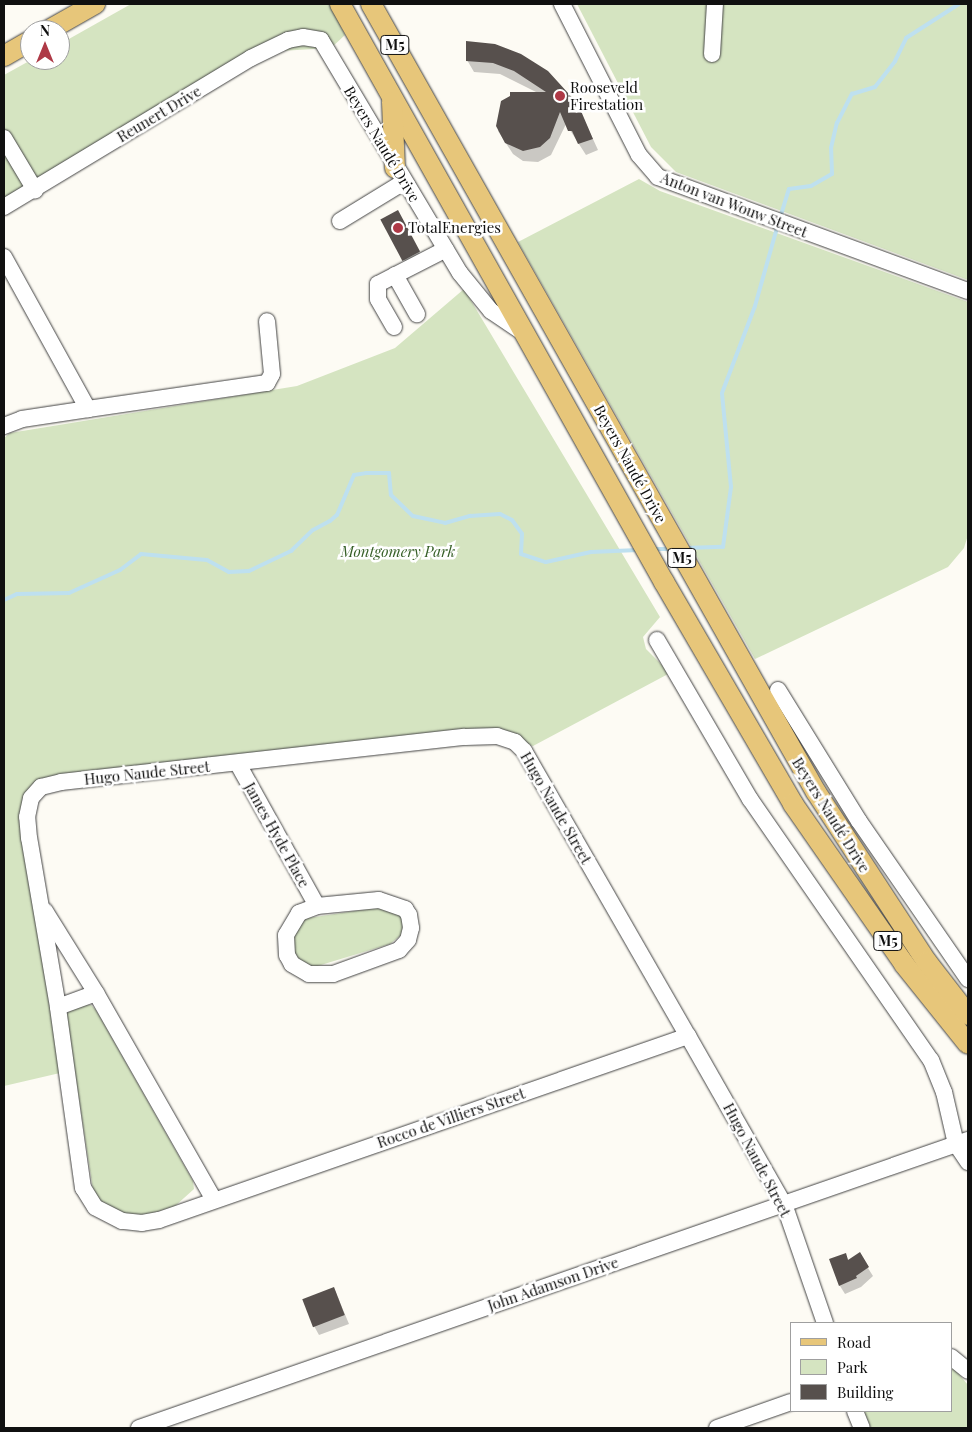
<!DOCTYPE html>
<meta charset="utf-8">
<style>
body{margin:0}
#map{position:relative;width:972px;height:1432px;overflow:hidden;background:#fdfbf4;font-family:"Playfair Display",serif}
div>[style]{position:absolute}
.green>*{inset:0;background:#d5e4c1}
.shadow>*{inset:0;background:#0003;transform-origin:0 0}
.stream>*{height:4px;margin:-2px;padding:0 2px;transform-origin:2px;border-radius:2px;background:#bee0ef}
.building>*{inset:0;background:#57504d;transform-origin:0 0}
.roads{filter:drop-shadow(0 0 1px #434343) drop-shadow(0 0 1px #434343)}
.minor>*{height:16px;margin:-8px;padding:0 8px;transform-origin:8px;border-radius:8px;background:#fff}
.major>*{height:20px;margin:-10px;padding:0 10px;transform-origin:10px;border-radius:10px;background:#e7c67a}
.dots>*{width:14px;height:14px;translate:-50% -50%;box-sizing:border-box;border:2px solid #fff;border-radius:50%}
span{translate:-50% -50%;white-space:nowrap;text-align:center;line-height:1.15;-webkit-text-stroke:5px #fff;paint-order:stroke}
.shield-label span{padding:1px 4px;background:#fff;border:1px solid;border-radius:4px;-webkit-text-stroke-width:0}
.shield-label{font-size:14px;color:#101010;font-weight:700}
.poi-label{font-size:15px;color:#101010}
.left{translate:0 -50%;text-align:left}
.street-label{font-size:15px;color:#101010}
.park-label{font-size:15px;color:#376028;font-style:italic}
.frame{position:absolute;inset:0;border:5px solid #101010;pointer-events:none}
.legend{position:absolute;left:790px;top:1322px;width:162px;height:90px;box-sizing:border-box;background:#fff;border:1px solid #9f9f9f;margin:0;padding:6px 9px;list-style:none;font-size:15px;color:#101010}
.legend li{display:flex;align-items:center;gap:10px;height:25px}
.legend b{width:25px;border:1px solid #9f9f9f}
.north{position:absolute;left:20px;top:20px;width:50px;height:50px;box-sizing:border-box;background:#fff;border:1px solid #9f9f9f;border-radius:50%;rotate:0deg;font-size:14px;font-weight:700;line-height:20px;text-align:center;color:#101010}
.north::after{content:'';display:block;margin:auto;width:18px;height:22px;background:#ae3946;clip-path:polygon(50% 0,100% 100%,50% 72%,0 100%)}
</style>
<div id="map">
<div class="green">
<i style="clip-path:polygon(131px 4px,330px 4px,345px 35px,331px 48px,280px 51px,4px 202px,4px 75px,31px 60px,60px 60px,60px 44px)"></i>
<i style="clip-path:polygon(577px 4px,968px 4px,968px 280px,676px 172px,651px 147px)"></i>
<i style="clip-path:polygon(639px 179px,660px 191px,968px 302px,968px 535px,964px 548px,948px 567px,755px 659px,518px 242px)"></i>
<i style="clip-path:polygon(464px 289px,660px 617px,643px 637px,646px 649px,670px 673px,533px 746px,488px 732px,57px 780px,27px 812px,32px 893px,60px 1073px,4px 1086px,4px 438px,10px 433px,297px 386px,395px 348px)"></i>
<i style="clip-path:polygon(388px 906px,401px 916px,404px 926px,401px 935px,390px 944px,311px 968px,300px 962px,293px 953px,291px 940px,301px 921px,308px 918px)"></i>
<i style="clip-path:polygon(79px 1005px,91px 1005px,96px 1010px,193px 1181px,194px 1189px,174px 1207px,139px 1217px,129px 1216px,99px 1201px,93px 1190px,66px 1014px)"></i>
<i style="clip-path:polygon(951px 1365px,968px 1385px,968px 1428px,871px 1428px,864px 1411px,951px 1411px)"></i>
</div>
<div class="shadow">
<i style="clip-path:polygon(467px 42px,577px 104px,598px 150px,586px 155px,566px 124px,551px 155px,538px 162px,523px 161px,513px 154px,498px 131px,502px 102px,538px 93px,500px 74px,474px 72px,467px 60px)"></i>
<i style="left:397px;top:212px;width:48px;height:17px;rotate:61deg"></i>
<i style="clip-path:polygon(845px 1254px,849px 1261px,859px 1254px,873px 1276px,861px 1287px,845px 1294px,840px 1286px)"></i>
<i style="clip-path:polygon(334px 1288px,349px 1324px,319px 1335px,314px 1326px)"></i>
</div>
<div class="stream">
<i style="left:780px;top:218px;width:30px;rotate:-73deg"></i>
<i style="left:789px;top:189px;width:22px;rotate:-8deg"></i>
<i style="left:811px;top:186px;width:24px;rotate:-30deg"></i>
<i style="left:832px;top:174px;width:26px;rotate:-92deg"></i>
<i style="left:831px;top:148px;width:26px;rotate:-77deg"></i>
<i style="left:837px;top:123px;width:33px;rotate:-63deg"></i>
<i style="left:852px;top:94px;width:24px;rotate:-17deg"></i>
<i style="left:875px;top:87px;width:33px;rotate:-52deg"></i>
<i style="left:895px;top:61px;width:25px;rotate:-64deg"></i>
<i style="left:906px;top:38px;width:63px;rotate:-32.7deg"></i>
<i style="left:685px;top:548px;width:38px;rotate:-2deg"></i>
<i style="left:723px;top:547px;width:61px;rotate:-82.4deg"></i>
<i style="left:731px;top:487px;width:94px;rotate:-95.5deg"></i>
<i style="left:722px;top:393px;width:93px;rotate:-69.2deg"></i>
<i style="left:755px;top:306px;width:85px;rotate:-74.3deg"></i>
<i style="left:653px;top:549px;width:18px"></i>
<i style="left:4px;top:600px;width:14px;rotate:-25deg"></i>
<i style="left:17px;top:594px;width:52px;rotate:-1.1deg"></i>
<i style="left:69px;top:593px;width:56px;rotate:-24.3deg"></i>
<i style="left:120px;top:570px;width:26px;rotate:-37deg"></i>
<i style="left:141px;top:554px;width:66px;rotate:5.2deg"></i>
<i style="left:207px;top:560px;width:25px;rotate:29deg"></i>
<i style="left:229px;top:572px;width:20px;rotate:-3deg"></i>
<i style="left:249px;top:571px;width:47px;rotate:-25.5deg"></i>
<i style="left:291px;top:551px;width:30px;rotate:-44deg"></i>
<i style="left:313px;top:530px;width:19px;rotate:-28deg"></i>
<i style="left:330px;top:521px;width:9px;rotate:-41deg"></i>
<i style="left:337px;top:515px;width:43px;rotate:-67deg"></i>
<i style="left:354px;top:475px;width:12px;rotate:-9deg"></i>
<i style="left:366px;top:473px;width:23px"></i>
<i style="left:389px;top:473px;width:22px;rotate:85deg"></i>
<i style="left:391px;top:495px;width:30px;rotate:44deg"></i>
<i style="left:413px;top:516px;width:33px;rotate:12deg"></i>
<i style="left:445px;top:523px;width:26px;rotate:-16deg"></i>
<i style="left:470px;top:516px;width:30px;rotate:-4deg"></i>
<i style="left:500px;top:514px;width:13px;rotate:27deg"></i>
<i style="left:512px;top:520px;width:17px;rotate:54deg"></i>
<i style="left:522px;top:534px;width:20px;rotate:93deg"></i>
<i style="left:521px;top:554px;width:26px;rotate:18deg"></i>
<i style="left:546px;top:562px;width:46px;rotate:-12.5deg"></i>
<i style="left:591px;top:552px;width:47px;rotate:-2.4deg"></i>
</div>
<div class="building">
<i style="clip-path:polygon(466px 41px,495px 44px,521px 54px,548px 71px,578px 104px,593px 139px,578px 144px,572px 131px,568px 131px,560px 112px,550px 138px,540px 147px,523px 151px,505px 143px,496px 126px,501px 101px,510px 96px,510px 92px,546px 92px,514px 71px,493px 63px,466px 61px)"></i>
<i style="left:398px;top:210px;width:47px;height:20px;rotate:62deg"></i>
<i style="clip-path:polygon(860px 1252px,869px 1267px,856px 1276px,857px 1278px,839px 1286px,829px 1259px,846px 1253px,848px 1260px)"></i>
<i style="left:334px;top:1287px;width:30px;height:34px;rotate:69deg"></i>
</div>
<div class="roads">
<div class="minor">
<i style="left:562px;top:4px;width:169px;rotate:63deg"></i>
<i style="left:639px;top:155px;width:29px;rotate:49deg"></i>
<i style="left:658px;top:177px;width:330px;rotate:20.2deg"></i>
<i style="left:712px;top:54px;width:50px;rotate:-86.6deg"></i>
<i style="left:4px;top:138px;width:61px;rotate:59.2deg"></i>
<i style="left:4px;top:207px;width:288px;rotate:-31.1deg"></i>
<i style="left:251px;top:58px;width:41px;rotate:-25.9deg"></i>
<i style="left:288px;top:40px;width:15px;rotate:-11deg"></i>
<i style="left:303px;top:37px;width:18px;rotate:9deg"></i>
<i style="left:321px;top:40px;width:271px;rotate:59.2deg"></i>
<i style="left:460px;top:273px;width:49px;rotate:50.8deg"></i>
<i style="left:491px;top:311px;width:41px;rotate:34.1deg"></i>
<i style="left:340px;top:221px;width:75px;rotate:-31.4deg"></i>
<i style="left:4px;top:257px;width:174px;rotate:61.1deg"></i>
<i style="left:88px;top:409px;width:181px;rotate:-8.3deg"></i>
<i style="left:267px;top:383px;width:10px;rotate:-61deg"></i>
<i style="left:272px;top:374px;width:53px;rotate:-95.4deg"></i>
<i style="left:395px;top:275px;width:45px;rotate:60.6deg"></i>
<i style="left:394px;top:327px;width:32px;rotate:-120deg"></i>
<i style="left:378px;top:299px;width:15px;rotate:-90deg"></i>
<i style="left:378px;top:284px;width:76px;rotate:-27.2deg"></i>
<i style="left:4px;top:426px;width:19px;rotate:-21deg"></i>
<i style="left:22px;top:419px;width:67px;rotate:-8.6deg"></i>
<i style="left:657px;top:640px;width:184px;rotate:59.7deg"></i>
<i style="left:750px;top:799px;width:318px;rotate:55.3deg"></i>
<i style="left:931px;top:1060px;width:35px;rotate:68deg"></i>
<i style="left:944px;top:1092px;width:53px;rotate:77deg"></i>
<i style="left:956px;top:1144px;width:22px;rotate:56deg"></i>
<i style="left:778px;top:690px;width:154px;rotate:58.3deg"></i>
<i style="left:859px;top:821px;width:192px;rotate:55.4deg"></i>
<i style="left:238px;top:764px;width:162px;rotate:60.9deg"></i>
<i style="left:379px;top:900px;width:28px;rotate:19deg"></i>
<i style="left:405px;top:909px;width:7px;rotate:56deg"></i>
<i style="left:409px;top:915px;width:13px;rotate:81deg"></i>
<i style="left:411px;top:928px;width:12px;rotate:104deg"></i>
<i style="left:408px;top:940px;width:13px;rotate:132deg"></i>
<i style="left:399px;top:950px;width:70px;rotate:160deg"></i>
<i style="left:333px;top:974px;width:24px;rotate:180deg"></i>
<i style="left:309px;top:974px;width:20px;rotate:-150deg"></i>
<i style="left:292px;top:964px;width:10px;rotate:-119deg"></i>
<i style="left:287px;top:955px;width:20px;rotate:-93deg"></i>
<i style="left:286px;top:935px;width:26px;rotate:-59deg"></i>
<i style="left:299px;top:913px;width:19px;rotate:-21deg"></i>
<i style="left:317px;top:906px;width:62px;rotate:-5.5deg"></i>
<i style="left:45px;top:911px;width:97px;rotate:58.1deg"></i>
<i style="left:96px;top:993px;width:238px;rotate:60.3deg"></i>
<i style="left:58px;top:1007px;width:40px;rotate:-20.2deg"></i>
<i style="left:688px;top:1036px;width:560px;rotate:160.82deg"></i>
<i style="left:159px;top:1220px;width:17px;rotate:170deg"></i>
<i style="left:142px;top:1223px;width:20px;rotate:-174deg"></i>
<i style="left:122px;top:1221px;width:30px;rotate:-153deg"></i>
<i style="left:95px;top:1207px;width:22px;rotate:-122deg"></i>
<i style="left:83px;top:1188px;width:183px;rotate:-97.9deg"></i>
<i style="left:58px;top:1007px;width:171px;rotate:-99.7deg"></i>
<i style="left:29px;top:838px;width:21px;rotate:-95deg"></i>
<i style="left:27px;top:817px;width:19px;rotate:-78deg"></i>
<i style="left:31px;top:798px;width:15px;rotate:-48deg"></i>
<i style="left:41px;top:787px;width:21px;rotate:-14deg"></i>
<i style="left:61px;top:782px;width:406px;rotate:-6.4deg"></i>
<i style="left:465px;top:737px;width:32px;rotate:-2deg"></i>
<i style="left:497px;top:736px;width:19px;rotate:18deg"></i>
<i style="left:515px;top:742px;width:13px;rotate:45deg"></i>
<i style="left:524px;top:751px;width:329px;rotate:60.1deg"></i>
<i style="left:688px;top:1036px;width:193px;rotate:60.3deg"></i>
<i style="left:784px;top:1204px;width:126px;rotate:71deg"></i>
<i style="left:951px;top:1357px;width:22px;rotate:39deg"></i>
<i style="left:855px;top:1411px;width:18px;rotate:68deg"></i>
<i style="left:139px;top:1428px;width:878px;rotate:-19.16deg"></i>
<i style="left:717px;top:1428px;width:78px;rotate:-19.4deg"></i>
</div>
<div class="major">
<i style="left:340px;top:4px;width:663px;rotate:60.73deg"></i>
<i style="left:664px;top:582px;width:257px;rotate:59.8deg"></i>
<i style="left:793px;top:804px;width:195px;rotate:55.2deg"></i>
<i style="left:904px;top:964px;width:102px;rotate:51.3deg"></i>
<i style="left:371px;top:4px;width:905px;rotate:60.55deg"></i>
<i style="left:816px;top:792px;width:203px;rotate:56.9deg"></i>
<i style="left:927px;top:962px;width:67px;rotate:52.3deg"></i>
<i style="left:49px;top:30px;width:53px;rotate:-29.5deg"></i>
<i style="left:4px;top:56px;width:30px;rotate:-30deg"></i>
<i style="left:392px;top:102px;width:66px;rotate:87.4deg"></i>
</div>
</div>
<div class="dots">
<i style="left:560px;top:96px;background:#ae3946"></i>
<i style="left:398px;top:228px;background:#ae3946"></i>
</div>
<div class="shield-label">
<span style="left:395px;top:45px">M5</span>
<span style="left:682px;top:558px">M5</span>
<span style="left:888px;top:941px">M5</span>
</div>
<div class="poi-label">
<span class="left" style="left:570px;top:96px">Rooseveld<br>Firestation</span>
<span class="left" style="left:408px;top:228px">TotalEnergies</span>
</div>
<div class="street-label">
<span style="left:159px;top:114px;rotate:-31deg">Reunert Drive</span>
<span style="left:382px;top:144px;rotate:59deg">Beyers Naudé Drive</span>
<span style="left:734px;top:205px;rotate:21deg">Anton van Wouw Street</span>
<span style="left:630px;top:464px;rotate:61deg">Beyers Naudé Drive</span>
<span style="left:147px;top:773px;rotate:-6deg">Hugo Naude Street</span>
<span style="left:556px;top:808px;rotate:60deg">Hugo Naude Street</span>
<span style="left:831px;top:815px;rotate:58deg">Beyers Naudé Drive</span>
<span style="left:277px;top:835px;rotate:61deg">James Hyde Place</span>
<span style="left:451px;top:1118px;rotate:-19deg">Rocco de Villiers Street</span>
<span style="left:757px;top:1160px;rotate:62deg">Hugo Naude Street</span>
<span style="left:553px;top:1284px;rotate:-19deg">John Adamson Drive</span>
</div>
<div class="park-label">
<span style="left:398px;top:552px">Montgomery Park</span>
</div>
<div class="frame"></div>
<ul class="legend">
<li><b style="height:6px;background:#e7c67a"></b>Road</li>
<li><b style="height:14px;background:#d5e4c1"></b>Park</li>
<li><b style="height:14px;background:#57504d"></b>Building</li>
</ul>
<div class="north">N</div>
</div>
